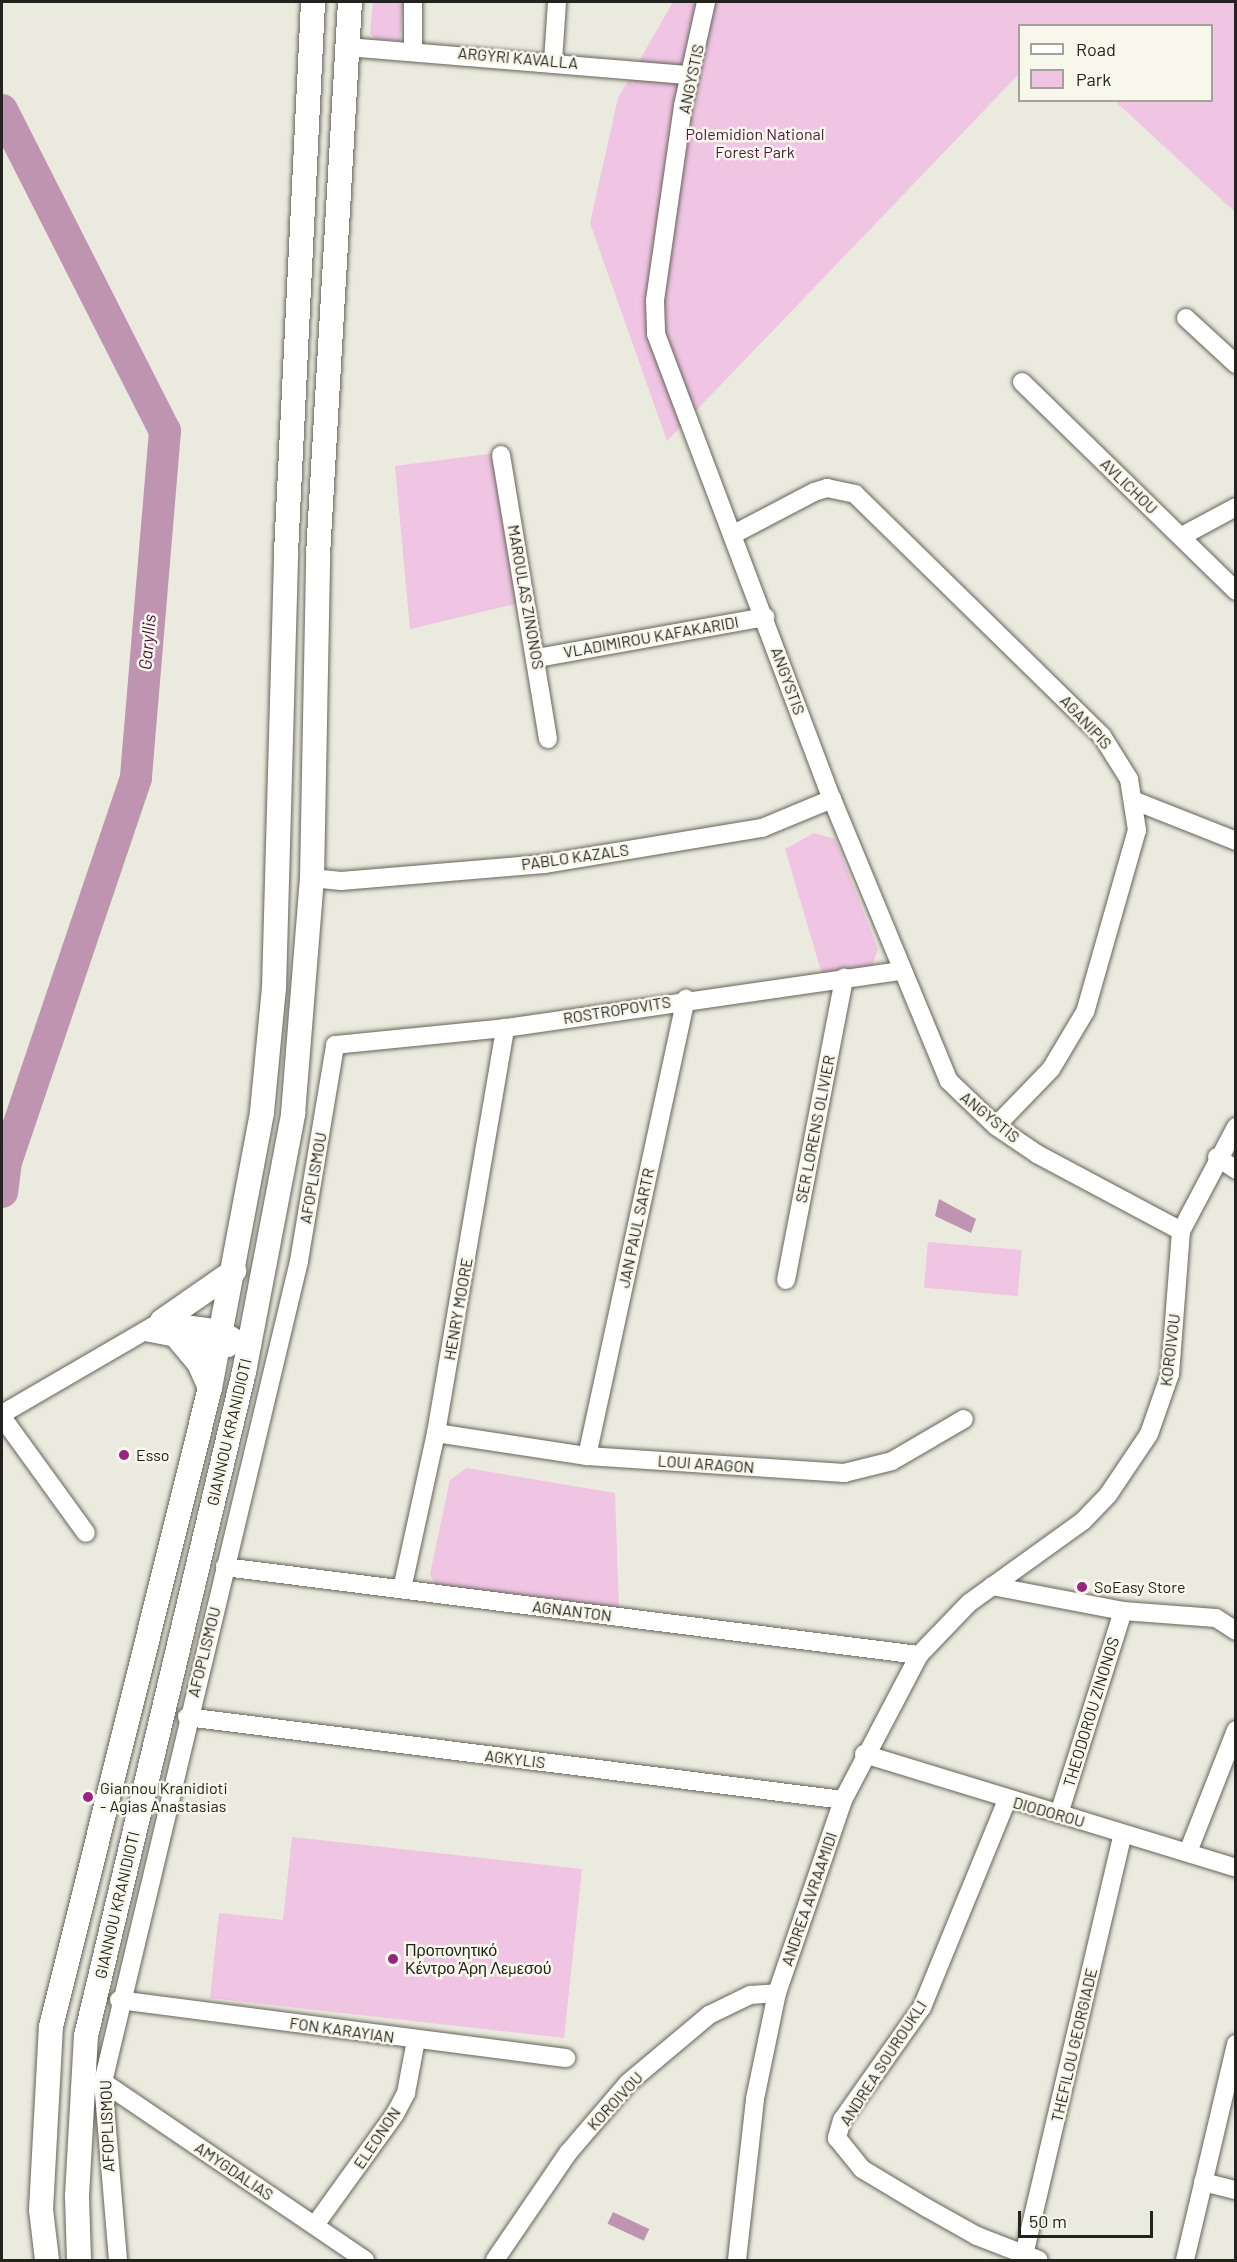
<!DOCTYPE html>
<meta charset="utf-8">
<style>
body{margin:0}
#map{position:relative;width:1237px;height:2262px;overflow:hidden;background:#ebeade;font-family:Barlow,sans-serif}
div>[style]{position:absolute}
.green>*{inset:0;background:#f0c4e3;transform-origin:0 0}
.water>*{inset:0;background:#be94b1;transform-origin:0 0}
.river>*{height:32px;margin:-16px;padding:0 16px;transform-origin:16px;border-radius:16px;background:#be94b1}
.roads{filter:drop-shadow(0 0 2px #65645a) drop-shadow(0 0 2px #65645a)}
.minor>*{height:18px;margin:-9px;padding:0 9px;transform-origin:9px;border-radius:9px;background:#fff}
.major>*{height:24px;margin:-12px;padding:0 12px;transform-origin:12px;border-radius:12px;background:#fff}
.dots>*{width:16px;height:16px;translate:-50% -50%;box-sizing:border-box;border:3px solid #f8f7eb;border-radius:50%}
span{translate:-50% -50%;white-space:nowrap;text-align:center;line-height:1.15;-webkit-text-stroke:5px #f8f7eb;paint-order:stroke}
.street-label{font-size:16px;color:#22221e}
.park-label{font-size:16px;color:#4c1941}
.poi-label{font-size:16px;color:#22221e}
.left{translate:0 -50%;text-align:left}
.water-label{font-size:18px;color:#46133b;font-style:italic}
.frame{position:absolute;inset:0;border:3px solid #22221e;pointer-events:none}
.legend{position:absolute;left:1018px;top:24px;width:195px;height:78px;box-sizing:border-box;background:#f8f7eb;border:2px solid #a2a299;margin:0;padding:8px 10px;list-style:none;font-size:18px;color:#22221e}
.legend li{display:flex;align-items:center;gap:12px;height:30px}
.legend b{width:30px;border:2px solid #a2a299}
.scale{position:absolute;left:1018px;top:2211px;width:135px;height:27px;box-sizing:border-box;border:3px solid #22221e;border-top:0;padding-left:8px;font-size:18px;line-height:21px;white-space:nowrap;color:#22221e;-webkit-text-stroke:4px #f8f7eb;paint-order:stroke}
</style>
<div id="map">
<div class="green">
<i style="clip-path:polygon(373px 2px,403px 2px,400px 41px,375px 39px,370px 33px)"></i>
<i style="clip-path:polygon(673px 2px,1235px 2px,1235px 212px,1115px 101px,1212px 100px,1212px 26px,1020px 26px,1019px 74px,667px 441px,590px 223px,618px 98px)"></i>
<i style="clip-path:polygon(496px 453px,520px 603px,410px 629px,395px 466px)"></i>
<i style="clip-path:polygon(814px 833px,835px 839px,878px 949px,871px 969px,822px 974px,785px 849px)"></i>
<i style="left:928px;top:1242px;width:94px;height:46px;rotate:5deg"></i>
<i style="clip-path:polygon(467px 1468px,615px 1493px,619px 1611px,439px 1591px,430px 1574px,450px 1480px)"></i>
<i style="clip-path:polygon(292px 1837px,582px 1869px,564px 2038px,210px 1998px,219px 1913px,283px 1920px)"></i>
</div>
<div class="water">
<i style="clip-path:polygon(939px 1199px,976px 1219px,971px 1233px,935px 1216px)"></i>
<i style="left:613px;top:2212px;width:40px;height:13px;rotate:25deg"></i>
</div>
<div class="river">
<i style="left:2px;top:110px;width:360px;rotate:63.1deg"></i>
<i style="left:165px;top:431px;width:348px;rotate:94.8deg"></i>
<i style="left:136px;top:778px;width:404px;rotate:108.7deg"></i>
<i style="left:6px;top:1161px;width:31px;rotate:97deg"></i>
</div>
<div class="roads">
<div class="minor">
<i style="left:706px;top:2px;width:107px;rotate:102.5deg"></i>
<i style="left:683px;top:106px;width:197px;rotate:98.2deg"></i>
<i style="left:655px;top:301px;width:33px;rotate:88deg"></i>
<i style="left:656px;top:334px;width:497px;rotate:69.3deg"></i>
<i style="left:832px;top:799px;width:305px;rotate:67.5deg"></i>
<i style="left:949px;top:1081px;width:65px;rotate:43.8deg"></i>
<i style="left:996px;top:1126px;width:50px;rotate:34.3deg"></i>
<i style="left:1037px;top:1154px;width:163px;rotate:28.1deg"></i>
<i style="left:347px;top:47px;width:344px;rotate:4.7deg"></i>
<i style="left:413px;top:48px;width:46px;rotate:-90deg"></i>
<i style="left:553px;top:61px;width:59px;rotate:-86.1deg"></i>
<i style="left:1186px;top:318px;width:68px;rotate:42.6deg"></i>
<i style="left:1022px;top:382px;width:299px;rotate:44.3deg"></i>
<i style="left:501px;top:455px;width:288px;rotate:80.6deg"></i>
<i style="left:734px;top:534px;width:90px;rotate:-27.7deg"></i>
<i style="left:814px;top:492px;width:14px;rotate:-17deg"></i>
<i style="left:827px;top:488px;width:29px;rotate:12deg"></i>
<i style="left:855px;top:494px;width:346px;rotate:44.4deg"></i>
<i style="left:1102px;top:736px;width:51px;rotate:57.9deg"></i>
<i style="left:1129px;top:779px;width:52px;rotate:81.1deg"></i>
<i style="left:1137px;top:830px;width:189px;rotate:105.9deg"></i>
<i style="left:1085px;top:1012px;width:66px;rotate:120.8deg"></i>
<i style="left:1051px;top:1069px;width:79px;rotate:134deg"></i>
<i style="left:1182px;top:536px;width:61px;rotate:-28.2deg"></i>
<i style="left:537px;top:658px;width:232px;rotate:-10.2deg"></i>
<i style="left:1135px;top:801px;width:109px;rotate:21.6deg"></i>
<i style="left:312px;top:878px;width:29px;rotate:6deg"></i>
<i style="left:341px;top:881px;width:204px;rotate:-4.8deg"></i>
<i style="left:544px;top:864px;width:221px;rotate:-9.4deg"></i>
<i style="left:762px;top:828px;width:76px;rotate:-22.5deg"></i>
<i style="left:1217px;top:1157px;width:23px;rotate:34deg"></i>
<i style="left:786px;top:1280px;width:308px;rotate:-79.1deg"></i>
<i style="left:145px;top:1332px;width:85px;rotate:10.9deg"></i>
<i style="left:2px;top:1414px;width:185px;rotate:-30.2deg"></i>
<i style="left:162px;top:1321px;width:60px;rotate:7.7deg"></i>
<i style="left:221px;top:1329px;width:31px;rotate:32deg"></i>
<i style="left:2px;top:1417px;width:143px;rotate:54.1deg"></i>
<i style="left:436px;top:1433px;width:153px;rotate:8.7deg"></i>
<i style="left:587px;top:1456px;width:258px;rotate:3.8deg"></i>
<i style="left:844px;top:1473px;width:49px;rotate:-14deg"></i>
<i style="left:892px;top:1461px;width:83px;rotate:-30.3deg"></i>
<i style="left:587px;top:1456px;width:468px;rotate:-77.8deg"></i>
<i style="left:225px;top:1567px;width:700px;rotate:7.23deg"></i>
<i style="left:992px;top:1586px;width:133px;rotate:10.8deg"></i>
<i style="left:1123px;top:1611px;width:93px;rotate:4.3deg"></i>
<i style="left:1216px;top:1618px;width:24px;rotate:33deg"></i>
<i style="left:402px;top:1589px;width:160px;rotate:-77.7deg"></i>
<i style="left:436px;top:1433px;width:411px;rotate:-80.3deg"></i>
<i style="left:187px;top:1717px;width:661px;rotate:7.21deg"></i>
<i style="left:864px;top:1754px;width:389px;rotate:17deg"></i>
<i style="left:1007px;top:1800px;width:224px;rotate:112.3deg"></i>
<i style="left:922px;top:2007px;width:138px;rotate:125.3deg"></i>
<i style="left:842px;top:2120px;width:19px;rotate:106deg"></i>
<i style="left:837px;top:2138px;width:40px;rotate:51deg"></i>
<i style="left:862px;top:2169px;width:76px;rotate:31deg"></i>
<i style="left:927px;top:2208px;width:57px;rotate:29.2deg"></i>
<i style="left:977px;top:2236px;width:66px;rotate:21.2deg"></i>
<i style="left:1059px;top:1814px;width:213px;rotate:-72.5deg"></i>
<i style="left:1188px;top:1852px;width:131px;rotate:-68.5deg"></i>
<i style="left:119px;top:2000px;width:451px;rotate:7.4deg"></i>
<i style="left:103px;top:2082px;width:317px;rotate:34.2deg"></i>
<i style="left:1203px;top:2182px;width:34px;rotate:14deg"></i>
<i style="left:315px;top:2225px;width:137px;rotate:-54.2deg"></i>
<i style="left:395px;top:2114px;width:24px;rotate:-62deg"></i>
<i style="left:406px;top:2093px;width:54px;rotate:-79.3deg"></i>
<i style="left:1024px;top:2255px;width:432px;rotate:-76.8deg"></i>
<i style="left:118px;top:2260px;width:179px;rotate:-94.8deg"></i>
<i style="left:103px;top:2082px;width:844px;rotate:-76.57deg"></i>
<i style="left:299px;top:1261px;width:219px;rotate:-80.5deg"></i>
<i style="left:335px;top:1045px;width:171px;rotate:-5.7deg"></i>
<i style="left:505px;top:1028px;width:398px;rotate:-8.2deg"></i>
<i style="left:495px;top:2260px;width:130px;rotate:-55.7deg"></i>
<i style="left:568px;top:2153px;width:92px;rotate:-49.4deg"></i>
<i style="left:628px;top:2083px;width:106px;rotate:-40deg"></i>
<i style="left:709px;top:2015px;width:46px;rotate:-26deg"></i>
<i style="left:750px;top:1995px;width:27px;rotate:-4deg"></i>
<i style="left:737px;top:2260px;width:162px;rotate:-83.6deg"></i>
<i style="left:755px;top:2099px;width:108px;rotate:-78.3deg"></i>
<i style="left:777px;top:1993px;width:204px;rotate:-71.1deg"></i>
<i style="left:843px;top:1800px;width:164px;rotate:-62.3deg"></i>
<i style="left:919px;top:1655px;width:72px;rotate:-46.1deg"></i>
<i style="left:969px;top:1603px;width:140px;rotate:-35.7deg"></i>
<i style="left:1083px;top:1521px;width:36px;rotate:-46deg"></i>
<i style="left:1108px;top:1495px;width:73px;rotate:-56.1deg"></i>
<i style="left:1149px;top:1434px;width:64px;rotate:-70.7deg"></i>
<i style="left:1170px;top:1374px;width:143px;rotate:-85.6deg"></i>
<i style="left:1181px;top:1231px;width:118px;rotate:-62.1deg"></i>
<i style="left:1185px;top:2260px;width:222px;rotate:-76.7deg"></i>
</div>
<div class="major">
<i style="left:162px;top:1321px;width:88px;rotate:-34.8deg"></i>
<i style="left:178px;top:1338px;width:33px;rotate:50deg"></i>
<i style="left:199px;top:1363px;width:27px;rotate:66deg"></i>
<i style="left:47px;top:2260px;width:50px;rotate:-96.8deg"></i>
<i style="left:41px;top:2210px;width:183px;rotate:-86.9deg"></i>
<i style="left:51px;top:2027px;width:658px;rotate:-76.03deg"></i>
<i style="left:210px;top:1388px;width:281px;rotate:-79.3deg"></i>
<i style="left:262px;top:1112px;width:125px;rotate:-84.5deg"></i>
<i style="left:274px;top:988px;width:435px;rotate:-88.4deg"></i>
<i style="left:286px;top:553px;width:552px;rotate:-87.19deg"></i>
<i style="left:79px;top:2260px;width:64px;rotate:-91.8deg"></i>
<i style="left:77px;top:2196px;width:160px;rotate:-86.8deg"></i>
<i style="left:86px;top:2036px;width:683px;rotate:-76.62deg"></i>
<i style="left:244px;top:1372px;width:263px;rotate:-79.2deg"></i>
<i style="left:293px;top:1114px;width:237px;rotate:-85.4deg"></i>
<i style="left:312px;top:878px;width:323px;rotate:-88.9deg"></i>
<i style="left:318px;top:555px;width:554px;rotate:-86.69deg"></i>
</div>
</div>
<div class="dots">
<i style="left:124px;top:1455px;background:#982582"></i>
<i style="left:1082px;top:1587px;background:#982582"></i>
<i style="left:88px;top:1797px;background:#982582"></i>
<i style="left:393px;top:1959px;background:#982582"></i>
</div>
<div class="street-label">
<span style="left:518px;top:58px;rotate:5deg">ARGYRI KAVALLA</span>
<span style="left:691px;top:79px;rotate:-78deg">ANGYSTIS</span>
<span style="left:1129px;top:486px;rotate:44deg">AVLICHOU</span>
<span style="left:526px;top:597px;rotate:80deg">MAROULAS ZINONOS</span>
<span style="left:651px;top:637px;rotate:-10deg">VLADIMIROU KAFAKARIDI</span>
<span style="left:788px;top:681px;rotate:70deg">ANGYSTIS</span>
<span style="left:1086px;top:722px;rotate:47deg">AGANIPIS</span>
<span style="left:575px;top:857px;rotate:-8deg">PABLO KAZALS</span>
<span style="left:617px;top:1010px;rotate:-9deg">ROSTROPOVITS</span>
<span style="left:990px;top:1117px;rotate:39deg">ANGYSTIS</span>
<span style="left:815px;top:1129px;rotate:-79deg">SER LORENS OLIVIER</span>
<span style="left:313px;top:1178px;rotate:-80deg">AFOPLISMOU</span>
<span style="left:636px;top:1228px;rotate:-78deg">JAN PAUL SARTR</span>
<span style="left:458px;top:1309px;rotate:-80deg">HENRY MOORE</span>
<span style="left:1170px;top:1350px;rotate:-83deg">KOROIVOU</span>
<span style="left:229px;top:1432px;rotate:-77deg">GIANNOU KRANIDIOTI</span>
<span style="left:706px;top:1464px;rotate:4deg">LOUI ARAGON</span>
<span style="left:572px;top:1611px;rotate:7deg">AGNANTON</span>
<span style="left:204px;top:1652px;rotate:-76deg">AFOPLISMOU</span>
<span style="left:1091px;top:1712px;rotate:-73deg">THEODOROU ZINONOS</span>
<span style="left:515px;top:1759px;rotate:7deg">AGKYLIS</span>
<span style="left:1049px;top:1812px;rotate:16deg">DIODOROU</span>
<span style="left:809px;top:1899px;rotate:-71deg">ANDREA AVRAAMIDI</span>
<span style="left:117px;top:1905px;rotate:-77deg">GIANNOU KRANIDIOTI</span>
<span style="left:342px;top:2030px;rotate:8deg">FON KARAYIAN</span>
<span style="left:1074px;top:2045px;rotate:-77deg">THEFILOU GEORGIADE</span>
<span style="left:883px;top:2063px;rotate:-57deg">ANDREA SOUROUKLI</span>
<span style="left:615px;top:2101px;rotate:-47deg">KOROIVOU</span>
<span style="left:107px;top:2126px;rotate:-92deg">AFOPLISMOU</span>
<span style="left:377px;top:2138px;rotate:-56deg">ELEONON</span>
<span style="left:234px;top:2171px;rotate:34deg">AMYGDALIAS</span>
</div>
<div class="park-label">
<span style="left:755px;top:143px">Polemidion National<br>Forest Park</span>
</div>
<div class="poi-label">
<span class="left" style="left:136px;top:1455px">Esso</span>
<span class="left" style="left:1094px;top:1587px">SoEasy Store</span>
<span class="left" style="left:100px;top:1797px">Giannou Kranidioti<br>- Agias Anastasias</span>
<span class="left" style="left:405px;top:1959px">Προπονητικό<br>Κέντρο Άρη Λεμεσού</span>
</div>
<div class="water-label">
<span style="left:147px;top:642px;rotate:-85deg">Garyllis</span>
</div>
<div class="frame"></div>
<ul class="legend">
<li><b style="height:8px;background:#fff"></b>Road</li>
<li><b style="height:16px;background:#f0c4e3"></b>Park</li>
</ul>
<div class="scale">50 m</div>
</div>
